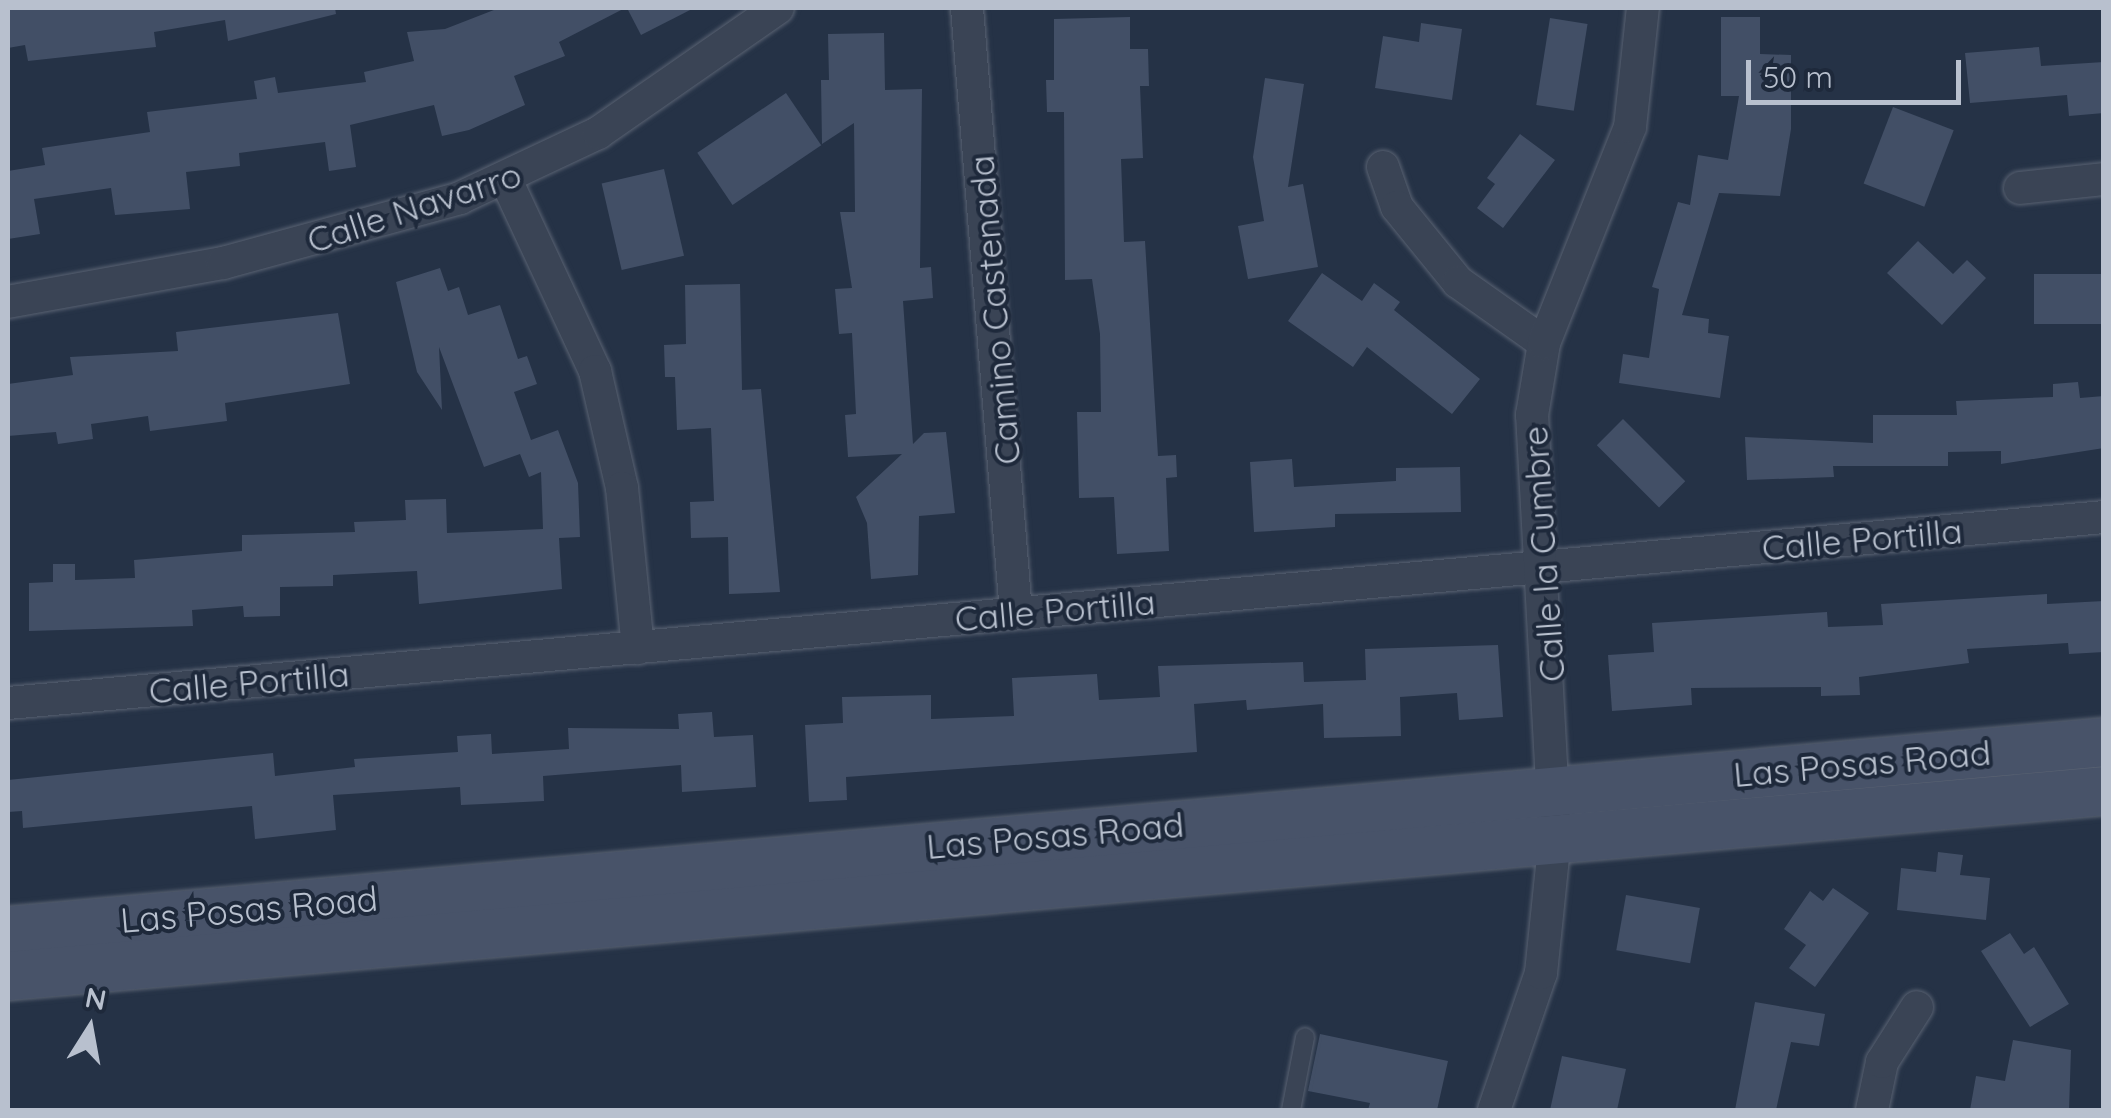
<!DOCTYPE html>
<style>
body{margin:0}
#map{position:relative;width:2111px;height:1118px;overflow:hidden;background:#253246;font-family:Quicksand,sans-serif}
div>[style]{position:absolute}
.building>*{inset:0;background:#424f66;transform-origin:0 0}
.roads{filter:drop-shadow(0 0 2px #596272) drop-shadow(0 0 2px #596272)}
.service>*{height:18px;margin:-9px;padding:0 9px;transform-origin:9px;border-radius:9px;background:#3a4455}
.minor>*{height:32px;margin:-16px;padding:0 16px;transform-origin:16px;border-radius:16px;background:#3a4455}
.secondary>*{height:48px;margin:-24px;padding:0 24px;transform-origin:24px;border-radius:24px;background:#485369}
span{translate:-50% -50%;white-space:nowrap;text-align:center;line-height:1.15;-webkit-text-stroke:8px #1e293b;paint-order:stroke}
.street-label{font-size:35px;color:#b8c0ce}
.frame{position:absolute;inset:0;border:10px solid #b8c0ce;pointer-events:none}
.north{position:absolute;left:40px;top:978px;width:100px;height:100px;-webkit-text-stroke:8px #1e293b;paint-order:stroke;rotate:11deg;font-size:28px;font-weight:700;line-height:40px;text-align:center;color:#b8c0ce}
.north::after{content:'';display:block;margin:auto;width:35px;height:45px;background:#b8c0ce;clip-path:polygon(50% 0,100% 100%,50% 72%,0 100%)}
.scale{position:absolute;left:1746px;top:60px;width:215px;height:45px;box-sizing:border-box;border:5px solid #b8c0ce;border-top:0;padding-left:12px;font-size:30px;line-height:35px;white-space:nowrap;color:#b8c0ce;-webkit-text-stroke:8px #1e293b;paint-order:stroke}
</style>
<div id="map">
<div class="building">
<i style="clip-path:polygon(8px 8px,335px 8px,336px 14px,228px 41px,225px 20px,154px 32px,156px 47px,28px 61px,25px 45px,8px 48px)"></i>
<i style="clip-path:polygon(499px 8px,625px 8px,559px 42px,565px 56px,514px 76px,525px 105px,469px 130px,442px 136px,434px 105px,350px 125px,356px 167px,329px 171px,325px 142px,239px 153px,240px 166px,186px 172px,190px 209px,115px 215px,111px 188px,34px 199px,40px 234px,8px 239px,8px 171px,45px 165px,42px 148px,150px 132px,147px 112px,257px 99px,254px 81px,275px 77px,278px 93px,366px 82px,364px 72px,414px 61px,407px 32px,445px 29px)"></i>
<i style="clip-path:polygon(627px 8px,694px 8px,641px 35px)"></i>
<i style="clip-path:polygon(1130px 17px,1130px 49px,1148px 49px,1149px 86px,1140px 86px,1143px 158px,1121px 159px,1124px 242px,1145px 241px,1158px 456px,1176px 455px,1177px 477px,1166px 478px,1169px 551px,1117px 554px,1114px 497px,1079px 498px,1077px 412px,1101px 412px,1100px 334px,1092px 279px,1065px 280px,1064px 112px,1047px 112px,1046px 80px,1054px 80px,1054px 19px)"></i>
<i style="clip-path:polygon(1721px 17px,1760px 17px,1760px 54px,1791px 55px,1791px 129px,1780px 196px,1719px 193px,1682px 315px,1709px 319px,1708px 333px,1729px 336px,1720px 398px,1619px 383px,1623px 354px,1649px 358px,1659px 289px,1652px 287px,1678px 202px,1690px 205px,1698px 155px,1728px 160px,1739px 96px,1721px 96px)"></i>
<i style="left:1550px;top:18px;width:38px;height:88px;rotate:9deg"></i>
<i style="clip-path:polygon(1421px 23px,1462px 29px,1452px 100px,1375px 88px,1383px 36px,1419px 42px)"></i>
<i style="clip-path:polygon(884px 33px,885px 90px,922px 89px,920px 268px,931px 267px,933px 298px,903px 301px,913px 444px,924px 433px,946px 432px,955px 513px,919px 516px,918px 575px,871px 579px,867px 523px,856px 497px,902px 454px,848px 457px,845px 415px,856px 414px,852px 333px,839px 334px,835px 289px,852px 288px,840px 212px,855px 212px,854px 123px,822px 144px,821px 80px,829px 80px,828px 34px)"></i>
<i style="clip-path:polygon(2039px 47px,2041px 66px,2104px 62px,2104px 113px,2069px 116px,2067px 95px,1970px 103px,1965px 53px)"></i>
<i style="clip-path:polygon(1265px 78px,1304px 84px,1288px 187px,1303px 184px,1318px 267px,1248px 279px,1238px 226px,1264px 221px,1253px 157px)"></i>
<i style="left:786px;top:93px;width:63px;height:107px;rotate:56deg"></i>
<i style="left:1893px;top:107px;width:65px;height:82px;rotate:21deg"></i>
<i style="clip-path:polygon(1520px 134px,1555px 160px,1503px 228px,1477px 208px,1495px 184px,1487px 178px)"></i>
<i style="left:664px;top:169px;width:89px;height:64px;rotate:77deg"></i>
<i style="clip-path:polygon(1918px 241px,1953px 274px,1967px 260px,1986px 278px,1942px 325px,1887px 273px)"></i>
<i style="clip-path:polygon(440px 268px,448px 291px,459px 287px,468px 315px,500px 305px,518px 359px,527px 356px,537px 384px,514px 392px,531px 440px,558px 430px,578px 483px,580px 537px,559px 538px,562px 589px,419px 604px,417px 571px,333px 575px,333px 586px,280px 587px,280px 616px,244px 617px,243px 606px,192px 610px,193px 626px,29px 631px,29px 583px,53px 582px,53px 564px,75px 564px,75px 580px,135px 578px,134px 560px,242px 551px,242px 535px,355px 532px,354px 522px,406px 520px,405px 500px,446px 499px,447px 533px,543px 529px,541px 472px,529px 477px,520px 454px,484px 467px,439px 347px,442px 410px,417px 372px,396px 282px)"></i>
<i style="clip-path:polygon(1322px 273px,1362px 301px,1374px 283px,1400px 302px,1394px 310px,1480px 379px,1452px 414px,1367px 347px,1353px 367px,1288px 321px)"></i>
<i style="left:2104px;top:274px;width:50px;height:70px;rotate:90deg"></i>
<i style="clip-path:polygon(740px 284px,742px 390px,761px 389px,780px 592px,729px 594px,728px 537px,691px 538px,690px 502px,714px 501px,711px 428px,677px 430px,675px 377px,665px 377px,664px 345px,686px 344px,685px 285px)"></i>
<i style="clip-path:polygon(338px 313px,350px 384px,225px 403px,227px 421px,150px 431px,148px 416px,91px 424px,93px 439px,58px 444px,56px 432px,8px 436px,8px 384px,73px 375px,70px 357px,178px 351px,176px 332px)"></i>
<i style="clip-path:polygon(2078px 382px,2080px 398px,2104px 396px,2104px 448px,2001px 464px,2001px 451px,1948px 452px,1948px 466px,1833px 466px,1834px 477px,1747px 480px,1745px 437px,1873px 443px,1873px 415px,1957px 415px,1956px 401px,2053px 397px,2053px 384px)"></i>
<i style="left:1623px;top:419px;width:88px;height:37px;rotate:45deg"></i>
<i style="clip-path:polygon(1292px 459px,1294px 487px,1396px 481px,1396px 468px,1460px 467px,1461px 512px,1335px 514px,1335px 527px,1254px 532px,1250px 462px)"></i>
<i style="clip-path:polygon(2047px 594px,2047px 604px,2104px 601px,2104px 652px,2069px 654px,2068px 643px,1967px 649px,1969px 663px,1859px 677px,1860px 695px,1821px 696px,1821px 687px,1691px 688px,1692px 705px,1612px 711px,1608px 655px,1654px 652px,1652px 623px,1827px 612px,1828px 627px,1883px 625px,1881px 604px)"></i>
<i style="clip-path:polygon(1498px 645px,1503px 717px,1459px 720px,1457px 693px,1400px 697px,1401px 736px,1324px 738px,1323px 704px,1247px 710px,1246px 700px,1194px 704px,1197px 752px,846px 777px,847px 800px,809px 802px,805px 725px,843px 723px,842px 697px,931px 695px,931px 719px,1014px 716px,1012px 678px,1097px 674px,1099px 700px,1160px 697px,1158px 666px,1303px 662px,1304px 682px,1366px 680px,1365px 649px)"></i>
<i style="clip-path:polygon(712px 712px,714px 737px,753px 735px,756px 787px,682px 792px,681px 765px,543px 776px,544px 801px,461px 805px,460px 787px,333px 795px,336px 830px,255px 839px,252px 806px,23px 828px,22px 811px,8px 812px,8px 780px,273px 753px,275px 776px,355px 767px,354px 759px,458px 752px,457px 736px,491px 734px,492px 754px,569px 749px,568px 728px,679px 729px,678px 714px)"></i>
<i style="clip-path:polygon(1938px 852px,1963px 855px,1960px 875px,1990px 878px,1986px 920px,1897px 910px,1901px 868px,1936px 872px)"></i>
<i style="clip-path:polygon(1833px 888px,1869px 913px,1815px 987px,1789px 968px,1806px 945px,1784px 929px,1810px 891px,1823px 901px)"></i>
<i style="left:1626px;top:895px;width:75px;height:56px;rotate:10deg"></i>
<i style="clip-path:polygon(2010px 933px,2024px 954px,2034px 947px,2069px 1004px,2030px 1027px,1981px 951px)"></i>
<i style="clip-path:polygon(1755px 1002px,1825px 1014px,1819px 1046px,1791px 1042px,1776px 1110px,1735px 1110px)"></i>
<i style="clip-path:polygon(1320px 1034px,1448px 1061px,1437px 1110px,1368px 1110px,1370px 1103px,1308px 1091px)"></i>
<i style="clip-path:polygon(2013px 1040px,2071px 1050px,2069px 1110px,1970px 1110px,1976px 1076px,2005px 1081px)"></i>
<i style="clip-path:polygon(1562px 1056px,1626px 1069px,1617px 1110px,1550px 1110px)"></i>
</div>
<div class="roads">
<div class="service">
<i style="left:1291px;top:1110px;width:74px;rotate:-79.1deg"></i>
</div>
<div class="minor">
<i style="left:967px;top:8px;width:607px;rotate:85.37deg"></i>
<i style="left:1383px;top:167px;width:42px;rotate:70.7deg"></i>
<i style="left:1397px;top:207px;width:97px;rotate:50.9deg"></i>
<i style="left:1458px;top:282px;width:105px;rotate:35.3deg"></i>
<i style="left:506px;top:180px;width:211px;rotate:65deg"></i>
<i style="left:595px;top:371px;width:120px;rotate:77deg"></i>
<i style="left:622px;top:488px;width:161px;rotate:84.3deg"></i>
<i style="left:2020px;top:188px;width:84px;rotate:-6.1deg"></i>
<i style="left:8px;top:302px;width:219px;rotate:-10.3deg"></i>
<i style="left:223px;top:263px;width:246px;rotate:-15.3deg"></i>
<i style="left:460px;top:198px;width:153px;rotate:-25.2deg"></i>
<i style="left:598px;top:133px;width:219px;rotate:-34.8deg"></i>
<i style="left:8px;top:703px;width:2104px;rotate:-5.07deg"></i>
<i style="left:1494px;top:1110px;width:145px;rotate:-71.1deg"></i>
<i style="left:1541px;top:973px;width:136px;rotate:-84.1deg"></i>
<i style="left:1555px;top:838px;width:424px;rotate:-93.1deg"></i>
<i style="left:1532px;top:415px;width:73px;rotate:-80.5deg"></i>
<i style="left:1544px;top:343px;width:232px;rotate:-68.3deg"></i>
<i style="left:1630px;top:127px;width:120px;rotate:-83.8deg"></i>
<i style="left:1872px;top:1110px;width:49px;rotate:-78.2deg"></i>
<i style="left:1882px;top:1062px;width:65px;rotate:-57.5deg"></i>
</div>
<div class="secondary">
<i style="left:8px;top:931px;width:2105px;rotate:-5.15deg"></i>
<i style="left:8px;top:976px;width:2104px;rotate:-5.04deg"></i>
</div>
</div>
<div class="street-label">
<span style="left:414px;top:207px;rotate:-18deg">Calle Navarro</span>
<span style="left:994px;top:310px;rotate:-95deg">Camino Castenada</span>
<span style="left:1862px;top:539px;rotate:-5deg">Calle Portilla</span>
<span style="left:1543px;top:554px;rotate:-94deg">Calle la Cumbre</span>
<span style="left:1055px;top:610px;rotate:-5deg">Calle Portilla</span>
<span style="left:249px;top:682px;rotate:-5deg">Calle Portilla</span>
<span style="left:1862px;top:763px;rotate:-5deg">Las Posas Road</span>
<span style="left:1055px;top:835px;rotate:-5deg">Las Posas Road</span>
<span style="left:249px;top:909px;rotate:-5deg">Las Posas Road</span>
</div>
<div class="frame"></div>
<div class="north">N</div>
<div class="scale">50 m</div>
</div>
